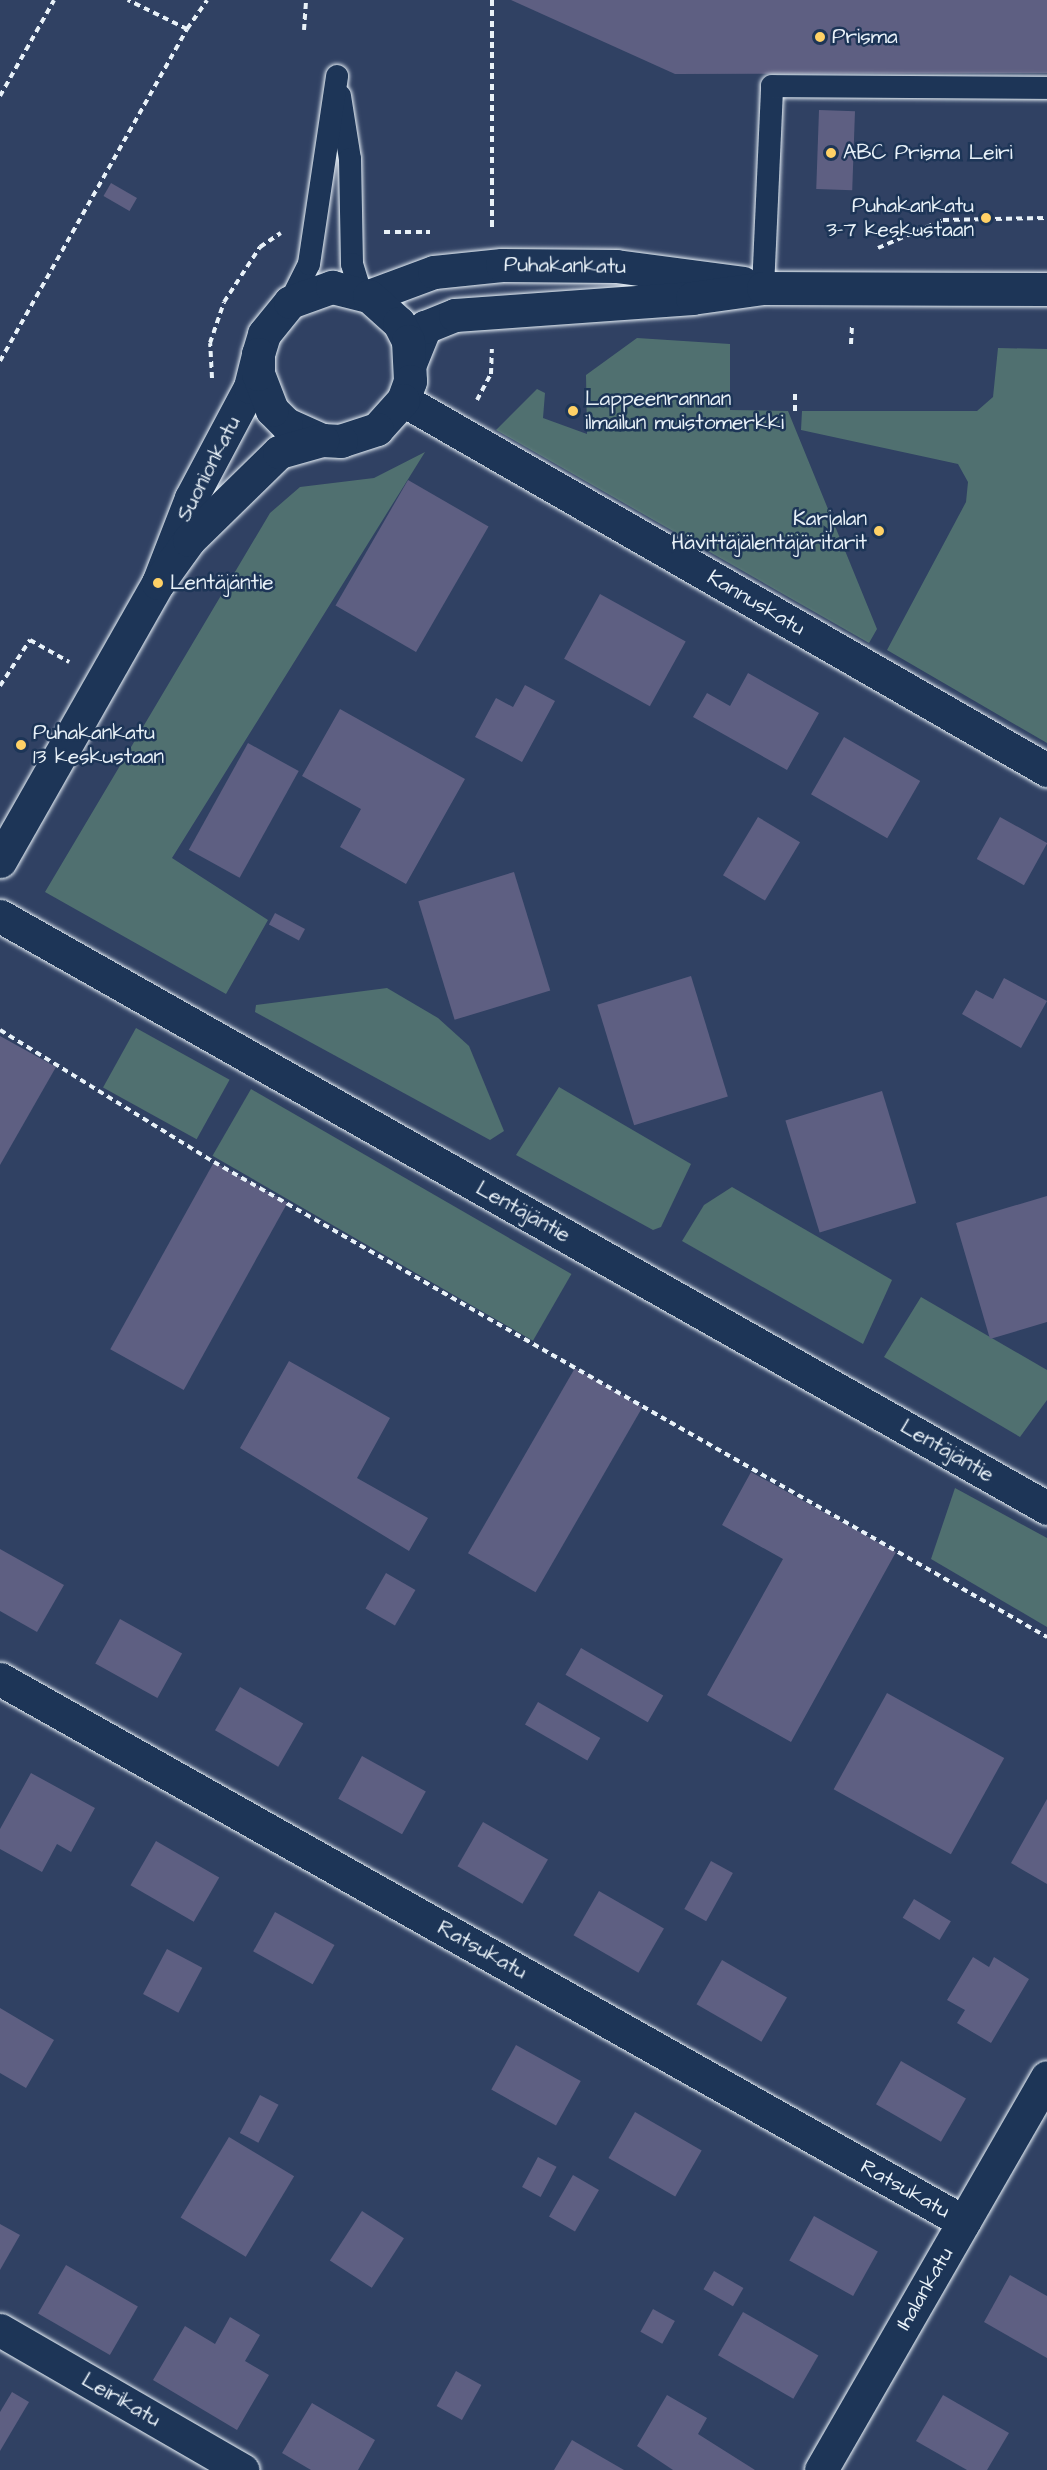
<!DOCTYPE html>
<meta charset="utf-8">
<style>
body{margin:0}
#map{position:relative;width:1047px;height:2470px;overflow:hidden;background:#304163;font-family:"Architects Daughter",sans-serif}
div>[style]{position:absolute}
.green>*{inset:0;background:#507070;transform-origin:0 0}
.building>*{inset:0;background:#5e5f82;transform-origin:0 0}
.path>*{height:4px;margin-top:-2px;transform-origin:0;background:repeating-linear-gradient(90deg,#e8f1f8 0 6px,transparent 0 10.5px)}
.roads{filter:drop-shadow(0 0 2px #e8f1f8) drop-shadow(0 0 2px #e8f1f8)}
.service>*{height:22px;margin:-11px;padding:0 11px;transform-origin:11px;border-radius:11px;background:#1d3557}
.minor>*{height:33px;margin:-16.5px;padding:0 16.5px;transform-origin:16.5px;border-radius:16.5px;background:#1d3557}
.tertiary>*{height:33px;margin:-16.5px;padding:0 16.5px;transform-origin:16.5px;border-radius:16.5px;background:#1d3557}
.dots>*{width:16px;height:16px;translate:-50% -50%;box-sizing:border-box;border:3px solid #1d3557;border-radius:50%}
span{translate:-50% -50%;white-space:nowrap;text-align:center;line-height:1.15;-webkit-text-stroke:5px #1d3557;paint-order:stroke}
.poi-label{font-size:21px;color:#e8f1f8}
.left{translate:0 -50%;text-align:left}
.right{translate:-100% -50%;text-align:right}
.street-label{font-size:21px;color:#e8f1f8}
</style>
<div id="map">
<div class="green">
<i style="clip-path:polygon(637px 338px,730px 344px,730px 410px,788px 411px,877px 629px,869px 643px,496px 430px,537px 389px,545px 393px,543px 418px,587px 434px,586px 375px)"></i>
<i style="clip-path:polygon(998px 348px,1047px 349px,1047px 743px,887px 650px,966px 502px,968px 482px,958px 464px,801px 430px,802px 411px,977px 411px,993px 397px)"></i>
<i style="clip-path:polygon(425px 452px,172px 858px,268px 920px,226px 994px,45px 892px,270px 513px,300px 487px,374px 478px)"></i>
<i style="clip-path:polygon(387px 988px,438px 1018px,469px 1046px,504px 1131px,490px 1140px,255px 1012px,256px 1005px)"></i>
<i style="left:136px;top:1028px;width:107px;height:68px;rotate:29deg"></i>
<i style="clip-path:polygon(559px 1087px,691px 1164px,661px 1227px,653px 1230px,516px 1155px)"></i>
<i style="left:251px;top:1089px;width:370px;height:77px;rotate:30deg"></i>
<i style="clip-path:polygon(732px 1187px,892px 1280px,863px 1344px,682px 1241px,704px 1205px)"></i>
<i style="clip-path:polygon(921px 1297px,1047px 1370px,1047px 1400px,1020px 1437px,884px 1357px)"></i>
<i style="clip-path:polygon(955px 1488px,1047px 1538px,1047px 1627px,931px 1559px)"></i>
</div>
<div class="building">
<i style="clip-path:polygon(511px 0,1047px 0,1047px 73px,675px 74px)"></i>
<i style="left:819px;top:110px;width:36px;height:79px;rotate:2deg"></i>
<i style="left:111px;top:183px;width:30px;height:15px;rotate:30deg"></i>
<i style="left:408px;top:480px;width:93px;height:145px;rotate:30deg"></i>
<i style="left:600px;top:594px;width:98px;height:74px;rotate:29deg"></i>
<i style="clip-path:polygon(748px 673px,819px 713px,787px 770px,693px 717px,707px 693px,730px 706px)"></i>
<i style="clip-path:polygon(525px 685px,555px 701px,522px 762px,475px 737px,496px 698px,513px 707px)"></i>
<i style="clip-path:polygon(340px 709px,465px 779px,406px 884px,340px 847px,361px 809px,302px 776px)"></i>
<i style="left:844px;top:737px;width:88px;height:66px;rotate:30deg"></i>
<i style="left:248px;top:743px;width:58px;height:122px;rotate:29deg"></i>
<i style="left:758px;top:817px;width:49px;height:68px;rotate:31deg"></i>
<i style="left:1000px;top:817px;width:54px;height:48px;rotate:29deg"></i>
<i style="left:514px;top:872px;width:124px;height:100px;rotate:73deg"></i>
<i style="left:275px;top:913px;width:34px;height:13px;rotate:28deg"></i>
<i style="left:691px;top:976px;width:126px;height:98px;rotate:73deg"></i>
<i style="clip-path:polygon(1004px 978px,1047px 1001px,1021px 1048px,962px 1014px,976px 990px,993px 999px)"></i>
<i style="clip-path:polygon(0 1036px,56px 1067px,0 1165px)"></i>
<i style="left:882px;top:1091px;width:117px;height:101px;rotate:73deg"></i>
<i style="left:214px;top:1162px;width:84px;height:214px;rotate:29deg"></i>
<i style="clip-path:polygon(1047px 1196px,1047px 1322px,990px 1339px,956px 1223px)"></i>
<i style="clip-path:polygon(289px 1361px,390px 1418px,357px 1478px,428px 1518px,409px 1551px,240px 1448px)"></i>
<i style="left:575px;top:1368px;width:78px;height:214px;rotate:30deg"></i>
<i style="clip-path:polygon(751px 1472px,896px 1552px,791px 1742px,707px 1695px,783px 1559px,722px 1525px)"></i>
<i style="clip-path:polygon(0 1549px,64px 1585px,37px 1632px,0 1611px)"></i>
<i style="left:386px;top:1573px;width:34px;height:41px;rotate:30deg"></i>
<i style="left:120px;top:1619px;width:71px;height:51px;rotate:29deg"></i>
<i style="left:581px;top:1648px;width:95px;height:31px;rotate:30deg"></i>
<i style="left:240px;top:1687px;width:73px;height:50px;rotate:30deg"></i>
<i style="left:887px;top:1693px;width:134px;height:110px;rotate:29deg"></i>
<i style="left:538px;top:1702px;width:72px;height:26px;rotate:30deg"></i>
<i style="left:362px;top:1756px;width:73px;height:49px;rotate:29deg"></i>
<i style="clip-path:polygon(31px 1773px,95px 1808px,71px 1852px,57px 1844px,42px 1872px,0 1849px,0 1829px)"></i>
<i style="clip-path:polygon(1047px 1799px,1047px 1884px,1011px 1863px)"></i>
<i style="left:483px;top:1822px;width:75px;height:51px;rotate:30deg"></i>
<i style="left:156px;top:1841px;width:73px;height:51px;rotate:30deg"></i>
<i style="left:711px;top:1861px;width:25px;height:55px;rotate:29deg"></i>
<i style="left:599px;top:1891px;width:75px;height:51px;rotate:30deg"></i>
<i style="left:914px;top:1899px;width:43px;height:22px;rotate:31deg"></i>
<i style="left:275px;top:1912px;width:68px;height:45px;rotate:29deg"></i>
<i style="left:167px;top:1949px;width:40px;height:51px;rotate:28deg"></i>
<i style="clip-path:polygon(973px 1957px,989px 1967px,994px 1957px,1029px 1979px,991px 2043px,957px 2023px,965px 2010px,947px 2000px)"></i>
<i style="left:722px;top:1960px;width:75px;height:51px;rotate:30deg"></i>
<i style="clip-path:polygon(0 2008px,54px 2040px,26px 2088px,0 2073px)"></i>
<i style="left:516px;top:2045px;width:74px;height:51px;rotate:29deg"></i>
<i style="left:901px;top:2061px;width:75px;height:50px;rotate:30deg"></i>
<i style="left:260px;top:2095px;width:21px;height:43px;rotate:28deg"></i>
<i style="left:635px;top:2112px;width:77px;height:53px;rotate:30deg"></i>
<i style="left:229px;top:2137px;width:76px;height:94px;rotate:31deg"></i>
<i style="left:538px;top:2157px;width:21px;height:34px;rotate:28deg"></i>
<i style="left:573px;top:2175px;width:30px;height:48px;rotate:30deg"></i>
<i style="left:362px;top:2211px;width:50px;height:59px;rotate:33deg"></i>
<i style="left:814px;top:2216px;width:73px;height:51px;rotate:29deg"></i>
<i style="clip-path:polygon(0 2224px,20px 2235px,0 2270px)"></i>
<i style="left:66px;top:2265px;width:83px;height:56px;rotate:30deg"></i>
<i style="left:714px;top:2271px;width:34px;height:21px;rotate:30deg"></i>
<i style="clip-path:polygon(1010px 2275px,1047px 2296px,1047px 2358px,984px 2322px)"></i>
<i style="left:653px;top:2309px;width:25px;height:26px;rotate:29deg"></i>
<i style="left:743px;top:2312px;width:87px;height:50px;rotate:30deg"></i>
<i style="clip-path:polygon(230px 2317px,260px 2335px,245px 2361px,269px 2375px,237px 2430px,153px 2380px,185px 2326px,215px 2344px)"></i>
<i style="left:456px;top:2371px;width:29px;height:40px;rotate:29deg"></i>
<i style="clip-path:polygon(12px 2392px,29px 2402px,0 2451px,0 2412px)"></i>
<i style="clip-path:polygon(667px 2395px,707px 2418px,698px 2434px,755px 2470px,673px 2470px,637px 2446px)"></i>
<i style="clip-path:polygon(943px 2395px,1009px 2433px,987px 2470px,967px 2470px,916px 2441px)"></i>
<i style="clip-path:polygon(312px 2403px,375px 2440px,358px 2470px,311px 2470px,282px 2453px)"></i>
<i style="clip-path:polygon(572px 2440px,624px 2470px,554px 2470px)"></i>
</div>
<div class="path">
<i style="left:492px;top:0;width:230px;rotate:90deg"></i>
<i style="left:187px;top:29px;width:35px;rotate:-55deg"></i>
<i style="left:304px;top:30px;width:30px;rotate:-86deg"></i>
<i style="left:0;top:96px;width:110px;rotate:-60.6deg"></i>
<i style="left:384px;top:232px;width:46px"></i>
<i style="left:878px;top:248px;width:71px;rotate:-23.3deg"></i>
<i style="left:943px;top:220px;width:104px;rotate:-1.1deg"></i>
<i style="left:851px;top:344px;width:19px;rotate:-87deg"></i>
<i style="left:0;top:361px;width:381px;rotate:-60.6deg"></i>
<i style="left:187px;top:29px;width:66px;rotate:-153.8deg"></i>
<i style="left:212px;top:378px;width:35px;rotate:-93deg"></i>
<i style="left:210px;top:343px;width:43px;rotate:-71.1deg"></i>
<i style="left:224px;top:302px;width:66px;rotate:-56.8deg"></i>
<i style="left:260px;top:247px;width:25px;rotate:-34deg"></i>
<i style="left:477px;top:400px;width:30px;rotate:-62deg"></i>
<i style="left:491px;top:374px;width:25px;rotate:-88deg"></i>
<i style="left:795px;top:411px;width:19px;rotate:-90deg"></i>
<i style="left:0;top:686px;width:55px;rotate:-56.9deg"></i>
<i style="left:30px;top:640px;width:45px;rotate:29.4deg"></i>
<i style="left:0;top:1030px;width:251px;rotate:31.7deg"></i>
<i style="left:214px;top:1162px;width:959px;rotate:29.69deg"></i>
</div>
<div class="roads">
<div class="service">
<i style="left:340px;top:96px;width:64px;rotate:81deg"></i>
<i style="left:350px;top:159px;width:105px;rotate:88.9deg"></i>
<i style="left:352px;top:264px;width:30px;rotate:73deg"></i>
<i style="left:763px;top:288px;width:202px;rotate:-87.4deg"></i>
<i style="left:772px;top:86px;width:275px;rotate:0.4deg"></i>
<i style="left:290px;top:302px;width:42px;rotate:-63.4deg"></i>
<i style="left:309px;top:264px;width:190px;rotate:-81.5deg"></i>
</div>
<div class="minor">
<i style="left:403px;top:400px;width:743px;rotate:29.88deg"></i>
<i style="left:0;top:1679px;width:1106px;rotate:29.39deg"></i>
<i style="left:0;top:2330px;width:280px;rotate:30deg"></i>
<i style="left:821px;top:2470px;width:453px;rotate:-60.1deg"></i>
</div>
<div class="tertiary">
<i style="left:369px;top:296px;width:69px;rotate:-20.3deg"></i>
<i style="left:434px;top:272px;width:68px;rotate:-5.9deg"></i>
<i style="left:502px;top:265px;width:114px;rotate:0.5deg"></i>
<i style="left:616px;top:266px;width:128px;rotate:7.6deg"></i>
<i style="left:411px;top:361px;width:37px;rotate:-68deg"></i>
<i style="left:425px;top:327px;width:32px;rotate:-22deg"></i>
<i style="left:455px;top:315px;width:238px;rotate:-4.1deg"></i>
<i style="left:692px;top:298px;width:72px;rotate:-8deg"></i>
<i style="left:763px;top:288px;width:284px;rotate:0.2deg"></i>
<i style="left:158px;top:583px;width:91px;rotate:-68.8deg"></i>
<i style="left:191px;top:498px;width:126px;rotate:-62deg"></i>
<i style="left:250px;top:387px;width:34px;rotate:-76deg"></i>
<i style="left:258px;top:354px;width:21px;rotate:-73deg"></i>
<i style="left:264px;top:334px;width:41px;rotate:-50.9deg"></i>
<i style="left:290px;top:302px;width:45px;rotate:-19.7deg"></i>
<i style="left:332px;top:287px;width:38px;rotate:14deg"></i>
<i style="left:369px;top:296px;width:40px;rotate:42deg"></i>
<i style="left:399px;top:323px;width:20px;rotate:63deg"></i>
<i style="left:408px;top:341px;width:40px;rotate:87.1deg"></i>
<i style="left:410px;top:381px;width:20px;rotate:110deg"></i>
<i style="left:403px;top:400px;width:39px;rotate:132deg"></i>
<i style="left:377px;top:429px;width:38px;rotate:162deg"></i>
<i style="left:341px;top:441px;width:19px;rotate:-177deg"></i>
<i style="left:322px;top:440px;width:39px;rotate:-156deg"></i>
<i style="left:286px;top:424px;width:20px;rotate:-135deg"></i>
<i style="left:272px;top:410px;width:39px;rotate:-111deg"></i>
<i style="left:258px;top:374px;width:20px;rotate:-90deg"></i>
<i style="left:0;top:861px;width:320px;rotate:-60.4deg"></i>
<i style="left:158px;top:583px;width:53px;rotate:-54.2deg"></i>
<i style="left:189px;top:540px;width:126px;rotate:-44.4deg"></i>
<i style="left:279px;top:452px;width:45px;rotate:-15.6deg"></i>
<i style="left:0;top:916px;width:1203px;rotate:29.48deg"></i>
</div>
</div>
<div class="dots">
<i style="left:820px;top:37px;background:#ffd166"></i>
<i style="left:831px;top:153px;background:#ffd166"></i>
<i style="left:986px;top:218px;background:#ffd166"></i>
<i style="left:573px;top:411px;background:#ffd166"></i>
<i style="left:879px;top:531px;background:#ffd166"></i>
<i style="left:158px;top:583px;background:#ffd166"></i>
<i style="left:21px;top:745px;background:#ffd166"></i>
</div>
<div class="poi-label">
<span class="left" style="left:832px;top:37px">Prisma</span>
<span class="left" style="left:843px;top:153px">ABC Prisma Leiri</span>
<span class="right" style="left:974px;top:218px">Puhakankatu<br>3-7 keskustaan</span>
<span class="left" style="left:585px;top:411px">Lappeenrannan<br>ilmailun muistomerkki</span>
<span class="right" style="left:867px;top:531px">Karjalan<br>Hävittäjälentäjäritarit</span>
<span class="left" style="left:170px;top:583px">Lentäjäntie</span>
<span class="left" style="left:33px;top:745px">Puhakankatu<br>13 keskustaan</span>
</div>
<div class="street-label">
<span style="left:565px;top:266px;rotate:1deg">Puhakankatu</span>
<span style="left:209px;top:469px;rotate:-63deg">Suonionkatu</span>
<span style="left:756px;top:603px;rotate:30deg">Kannuskatu</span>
<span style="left:523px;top:1212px;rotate:29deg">Lentäjäntie</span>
<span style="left:947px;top:1451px;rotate:30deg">Lentäjäntie</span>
<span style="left:482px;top:1950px;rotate:29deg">Ratsukatu</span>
<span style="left:905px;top:2189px;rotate:29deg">Ratsukatu</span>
<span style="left:925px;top:2289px;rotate:-60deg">Ihalankatu</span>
<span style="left:121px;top:2400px;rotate:30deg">Leirikatu</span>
</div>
</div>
